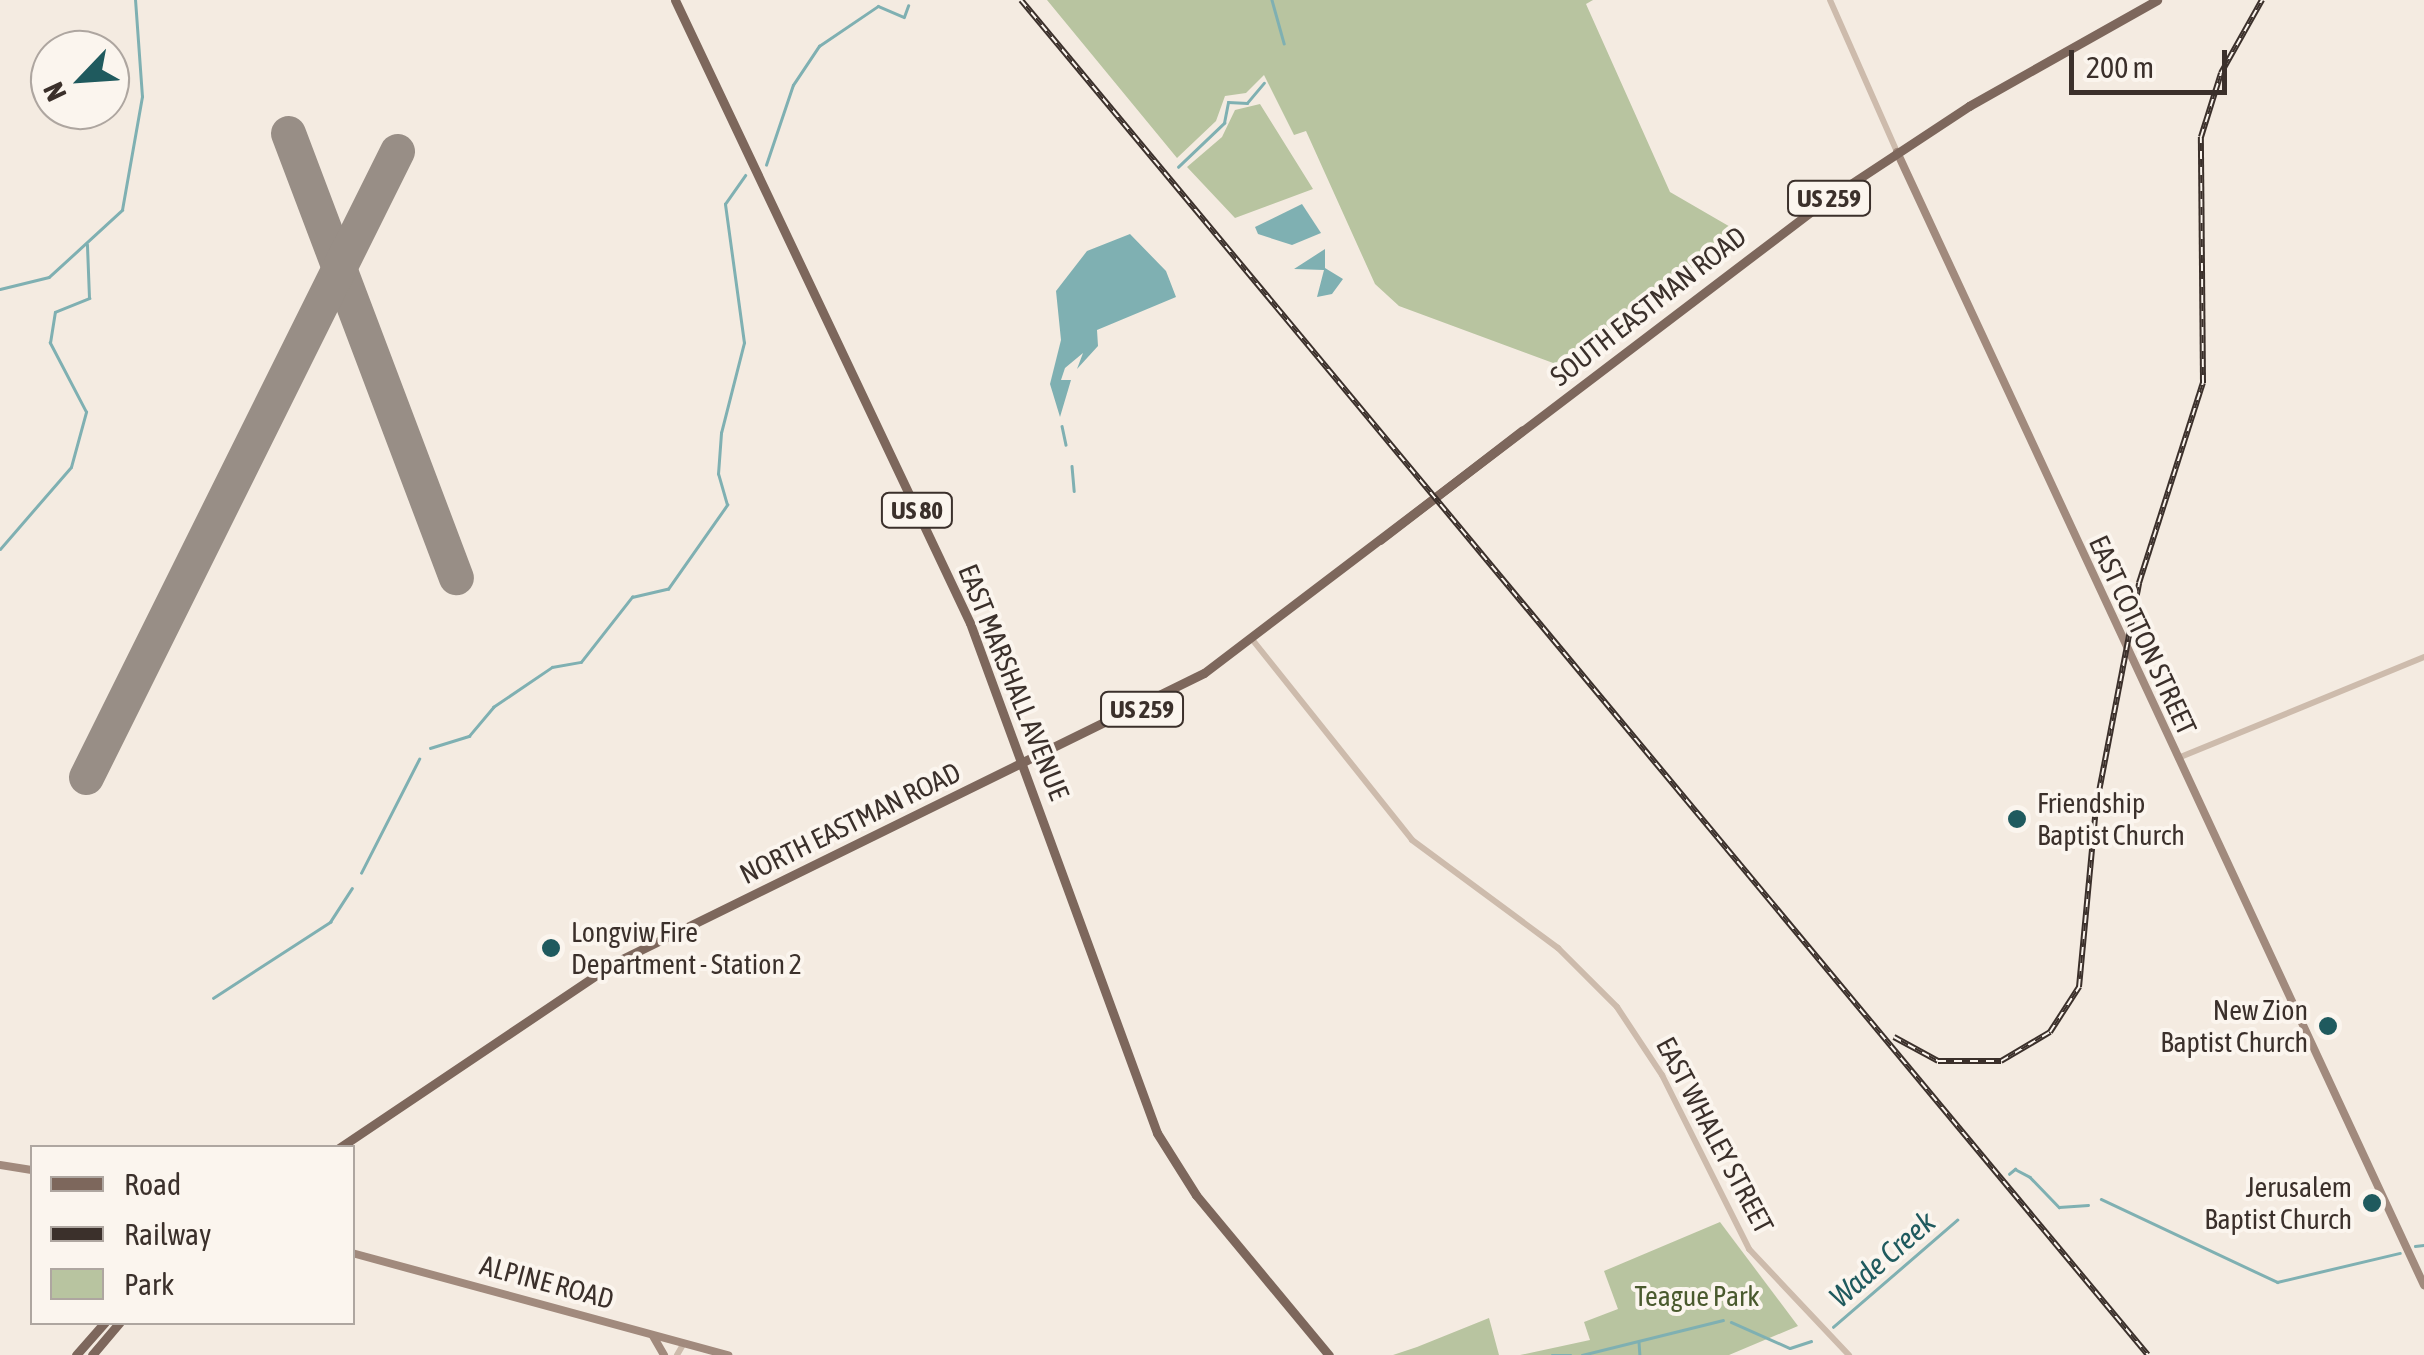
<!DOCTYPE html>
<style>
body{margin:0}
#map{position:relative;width:2424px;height:1355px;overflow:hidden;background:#f4ebe1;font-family:"Asap Condensed",sans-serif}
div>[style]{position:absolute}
.green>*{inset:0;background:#b8c4a0}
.water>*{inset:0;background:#7fb0b2}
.stream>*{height:2.5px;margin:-1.25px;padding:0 1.25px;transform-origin:1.25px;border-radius:1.25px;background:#7fb0b2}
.runway>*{height:35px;margin:-17.5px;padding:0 17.5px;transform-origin:17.5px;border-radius:17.5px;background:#988e86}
.tertiary>*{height:6px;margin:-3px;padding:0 3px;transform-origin:3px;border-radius:3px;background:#cdbbac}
.secondary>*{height:8px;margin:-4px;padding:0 4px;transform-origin:4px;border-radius:4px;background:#a18a7d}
.primary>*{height:9px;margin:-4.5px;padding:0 4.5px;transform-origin:4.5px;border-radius:4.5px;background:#7d675c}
.rail>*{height:6px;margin-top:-3px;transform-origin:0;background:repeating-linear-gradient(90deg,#fbf5ee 0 8px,#3b302b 0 16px);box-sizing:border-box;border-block:2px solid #3b302b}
.dots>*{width:28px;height:28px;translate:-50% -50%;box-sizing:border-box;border:5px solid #fbf5ee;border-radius:50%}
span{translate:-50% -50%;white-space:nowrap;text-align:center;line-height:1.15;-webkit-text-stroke:8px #fbf5ee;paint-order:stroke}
.shield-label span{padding:2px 8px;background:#fbf5ee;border:2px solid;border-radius:8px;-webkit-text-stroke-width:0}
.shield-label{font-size:25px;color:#3b302b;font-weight:700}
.street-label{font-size:28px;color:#3b302b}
.poi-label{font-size:28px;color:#3b302b}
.left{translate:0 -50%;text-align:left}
.right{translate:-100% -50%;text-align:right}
.park-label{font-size:28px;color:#4a5a2e}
.water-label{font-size:30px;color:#1f5a5e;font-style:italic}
.legend{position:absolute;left:30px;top:1145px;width:325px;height:180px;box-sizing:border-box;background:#fbf5ee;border:2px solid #aea6a0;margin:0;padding:12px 18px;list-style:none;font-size:30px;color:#3b302b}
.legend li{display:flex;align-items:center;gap:20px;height:50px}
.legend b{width:50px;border:2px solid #aea6a0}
.north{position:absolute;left:30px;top:30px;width:100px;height:100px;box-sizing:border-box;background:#fbf5ee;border:2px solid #aea6a0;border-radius:50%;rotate:245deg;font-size:28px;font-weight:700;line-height:40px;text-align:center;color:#3b302b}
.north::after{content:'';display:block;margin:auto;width:35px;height:45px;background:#1f5a5e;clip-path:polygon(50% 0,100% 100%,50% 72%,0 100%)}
.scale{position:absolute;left:2069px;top:50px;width:158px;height:45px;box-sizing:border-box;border:5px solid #3b302b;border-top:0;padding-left:12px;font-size:30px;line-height:35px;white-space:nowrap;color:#3b302b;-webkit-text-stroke:8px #fbf5ee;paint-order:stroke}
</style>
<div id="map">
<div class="green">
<i style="clip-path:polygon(1047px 0,1593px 0,1586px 4px,1670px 192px,1739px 232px,1564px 367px,1399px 306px,1375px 284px,1306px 131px,1294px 135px,1264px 75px,1246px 93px,1225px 96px,1216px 121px,1177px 158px)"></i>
<i style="clip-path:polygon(1260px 104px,1313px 189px,1235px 218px,1187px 167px,1222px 137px,1235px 110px)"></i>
<i style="clip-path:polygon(1720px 1222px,1798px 1326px,1729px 1355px,1520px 1355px,1590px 1340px,1584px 1322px,1618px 1309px,1604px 1271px)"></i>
<i style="clip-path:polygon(1489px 1318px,1499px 1355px,1393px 1355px,1417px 1347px)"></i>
</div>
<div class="water">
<i style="clip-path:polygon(1302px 204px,1321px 233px,1292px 245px,1258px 234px,1255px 227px)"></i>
<i style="clip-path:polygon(1130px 234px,1166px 271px,1176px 297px,1097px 330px,1098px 346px,1077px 369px,1083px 353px,1065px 368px,1061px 380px,1071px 380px,1060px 417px,1050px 384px,1061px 340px,1056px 291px,1087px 251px)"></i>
<i style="clip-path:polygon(1325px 249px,1325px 268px,1343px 279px,1332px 294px,1317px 297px,1324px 270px,1294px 269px)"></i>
</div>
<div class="stream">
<i style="left:1272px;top:0;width:45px;rotate:74.4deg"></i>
<i style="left:766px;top:165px;width:84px;rotate:-71.4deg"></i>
<i style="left:793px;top:85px;width:47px;rotate:-56.3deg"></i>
<i style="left:819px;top:46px;width:71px;rotate:-34.1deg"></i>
<i style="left:878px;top:6px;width:28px;rotate:23deg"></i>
<i style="left:904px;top:17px;width:12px;rotate:-70deg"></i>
<i style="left:1178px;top:167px;width:64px;rotate:-43.7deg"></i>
<i style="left:1224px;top:123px;width:21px;rotate:-79deg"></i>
<i style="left:1228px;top:102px;width:19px;rotate:3deg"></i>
<i style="left:1247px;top:103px;width:26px;rotate:-50deg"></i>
<i style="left:0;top:289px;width:50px;rotate:-13.8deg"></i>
<i style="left:49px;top:277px;width:99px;rotate:-42.5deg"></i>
<i style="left:122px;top:210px;width:115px;rotate:-80deg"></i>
<i style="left:142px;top:97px;width:97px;rotate:-94.1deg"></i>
<i style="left:1062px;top:426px;width:19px;rotate:78deg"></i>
<i style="left:1072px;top:466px;width:25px;rotate:85deg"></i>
<i style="left:0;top:549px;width:108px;rotate:-49.1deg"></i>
<i style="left:71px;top:467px;width:57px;rotate:-74.7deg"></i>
<i style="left:86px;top:412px;width:78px;rotate:-117.6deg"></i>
<i style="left:50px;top:343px;width:31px;rotate:-81deg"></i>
<i style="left:55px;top:312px;width:37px;rotate:-22deg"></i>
<i style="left:89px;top:298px;width:53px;rotate:-92.2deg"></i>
<i style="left:430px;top:748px;width:41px;rotate:-17.1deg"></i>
<i style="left:469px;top:736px;width:38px;rotate:-50deg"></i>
<i style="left:493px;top:707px;width:71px;rotate:-34.1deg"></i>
<i style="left:552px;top:667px;width:29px;rotate:-10deg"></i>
<i style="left:581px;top:662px;width:83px;rotate:-51.9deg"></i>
<i style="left:632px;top:597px;width:37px;rotate:-13deg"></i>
<i style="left:668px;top:589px;width:103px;rotate:-54.9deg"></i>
<i style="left:727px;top:505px;width:32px;rotate:-106deg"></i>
<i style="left:718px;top:474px;width:41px;rotate:-85.8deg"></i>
<i style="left:721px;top:433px;width:93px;rotate:-75.7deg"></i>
<i style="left:744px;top:343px;width:140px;rotate:-97.8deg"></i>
<i style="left:725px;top:204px;width:35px;rotate:-55deg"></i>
<i style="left:361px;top:873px;width:128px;rotate:-63deg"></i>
<i style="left:213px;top:998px;width:140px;rotate:-33deg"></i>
<i style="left:330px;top:922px;width:40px;rotate:-57.1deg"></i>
<i style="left:2009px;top:1174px;width:8px;rotate:-40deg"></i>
<i style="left:2015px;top:1169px;width:17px;rotate:28deg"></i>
<i style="left:2030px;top:1177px;width:42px;rotate:46deg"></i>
<i style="left:2059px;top:1207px;width:29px;rotate:-4deg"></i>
<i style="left:2101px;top:1199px;width:195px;rotate:25.2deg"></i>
<i style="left:2277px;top:1282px;width:126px;rotate:-13.3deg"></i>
<i style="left:2415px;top:1246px;width:9px;rotate:-6deg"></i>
<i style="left:1731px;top:1322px;width:64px;rotate:23.8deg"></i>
<i style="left:1790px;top:1348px;width:22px;rotate:-18deg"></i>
<i style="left:1833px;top:1327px;width:164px;rotate:-40.8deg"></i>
<i style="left:1639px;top:1342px;width:13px;rotate:86deg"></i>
<i style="left:1552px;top:1355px;width:19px"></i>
<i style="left:1582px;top:1355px;width:145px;rotate:-13.9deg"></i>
</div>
<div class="runway">
<i style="left:288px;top:133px;width:475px;rotate:69.3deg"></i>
<i style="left:86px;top:777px;width:699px;rotate:-63.58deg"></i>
</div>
<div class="tertiary">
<i style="left:1830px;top:0;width:166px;rotate:66.2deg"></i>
<i style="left:1251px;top:638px;width:258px;rotate:51.4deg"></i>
<i style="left:1412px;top:840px;width:182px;rotate:36.5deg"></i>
<i style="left:1558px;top:948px;width:83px;rotate:45deg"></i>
<i style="left:1617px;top:1007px;width:82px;rotate:56.5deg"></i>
<i style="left:1662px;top:1075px;width:195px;rotate:63.4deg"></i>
<i style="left:1749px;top:1249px;width:146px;rotate:46.7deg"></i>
<i style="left:2178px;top:758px;width:266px;rotate:-22.3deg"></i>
<i style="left:677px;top:1355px;width:14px;rotate:-60deg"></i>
</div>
<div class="secondary">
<i style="left:1897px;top:152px;width:1250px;rotate:65.06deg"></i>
<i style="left:0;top:1165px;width:32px;rotate:9deg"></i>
<i style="left:352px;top:1253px;width:390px;rotate:15.2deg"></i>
<i style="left:653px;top:1336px;width:22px;rotate:60deg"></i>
</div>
<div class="primary">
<i style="left:675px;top:0;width:689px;rotate:64.66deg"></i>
<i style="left:970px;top:623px;width:543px;rotate:69.86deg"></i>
<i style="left:1157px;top:1133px;width:73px;rotate:57.8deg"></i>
<i style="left:1196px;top:1195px;width:208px;rotate:50.3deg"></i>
<i style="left:1380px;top:540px;width:180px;rotate:-37.6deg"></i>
<i style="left:339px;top:1148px;width:331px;rotate:-33.9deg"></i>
<i style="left:614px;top:963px;width:657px;rotate:-26.18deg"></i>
<i style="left:1204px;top:673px;width:780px;rotate:-37.24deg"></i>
<i style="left:1825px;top:201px;width:173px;rotate:-33.4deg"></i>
<i style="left:1969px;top:106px;width:216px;rotate:-29.4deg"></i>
<i style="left:76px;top:1355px;width:44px;rotate:-48.7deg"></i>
<i style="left:92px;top:1355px;width:43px;rotate:-49.7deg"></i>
</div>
<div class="rail">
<i style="left:1021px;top:0;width:1762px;rotate:50.25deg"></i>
<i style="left:1894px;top:1037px;width:50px;rotate:28.6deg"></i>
<i style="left:1938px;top:1061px;width:63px"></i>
<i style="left:2001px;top:1061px;width:57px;rotate:-30.6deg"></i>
<i style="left:2050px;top:1032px;width:54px;rotate:-57.2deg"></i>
<i style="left:2079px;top:987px;width:181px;rotate:-84.6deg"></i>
<i style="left:2096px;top:807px;width:228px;rotate:-79.1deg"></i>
<i style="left:2139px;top:583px;width:210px;rotate:-72.3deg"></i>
<i style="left:2203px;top:383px;width:246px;rotate:-90.5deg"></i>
<i style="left:2201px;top:137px;width:67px;rotate:-72.6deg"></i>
<i style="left:2221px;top:73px;width:84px;rotate:-60.7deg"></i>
</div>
<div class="dots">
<i style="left:2017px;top:819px;background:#1f5a5e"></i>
<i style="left:551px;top:948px;background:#1f5a5e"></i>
<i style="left:2328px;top:1026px;background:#1f5a5e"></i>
<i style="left:2372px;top:1203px;background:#1f5a5e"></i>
</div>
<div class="shield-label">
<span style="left:1829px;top:198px">US 259</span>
<span style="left:917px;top:510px">US 80</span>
<span style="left:1142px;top:709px">US 259</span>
</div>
<div class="street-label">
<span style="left:1648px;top:306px;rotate:-38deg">SOUTH EASTMAN ROAD</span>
<span style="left:2143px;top:635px;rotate:65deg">EAST COTTON STREET</span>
<span style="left:1014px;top:682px;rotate:68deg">EAST MARSHALL AVENUE</span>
<span style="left:850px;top:823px;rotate:-26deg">NORTH EASTMAN ROAD</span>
<span style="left:1715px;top:1135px;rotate:62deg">EAST WHALEY STREET</span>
<span style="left:547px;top:1282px;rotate:15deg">ALPINE ROAD</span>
</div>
<div class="poi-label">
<span class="left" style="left:2037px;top:819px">Friendship<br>Baptist Church</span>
<span class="left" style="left:571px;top:948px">Longviw Fire<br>Department - Station 2</span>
<span class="right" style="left:2308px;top:1026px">New Zion<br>Baptist Church</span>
<span class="right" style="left:2352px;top:1203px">Jerusalem<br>Baptist Church</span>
</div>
<div class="park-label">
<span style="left:1697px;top:1296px">Teague Park</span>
</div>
<div class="water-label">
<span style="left:1882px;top:1259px;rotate:-41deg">Wade Creek</span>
</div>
<ul class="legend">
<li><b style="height:12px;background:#7d675c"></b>Road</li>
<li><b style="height:12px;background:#3b302b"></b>Railway</li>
<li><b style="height:28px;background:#b8c4a0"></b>Park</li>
</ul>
<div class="north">N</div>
<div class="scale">200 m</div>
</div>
